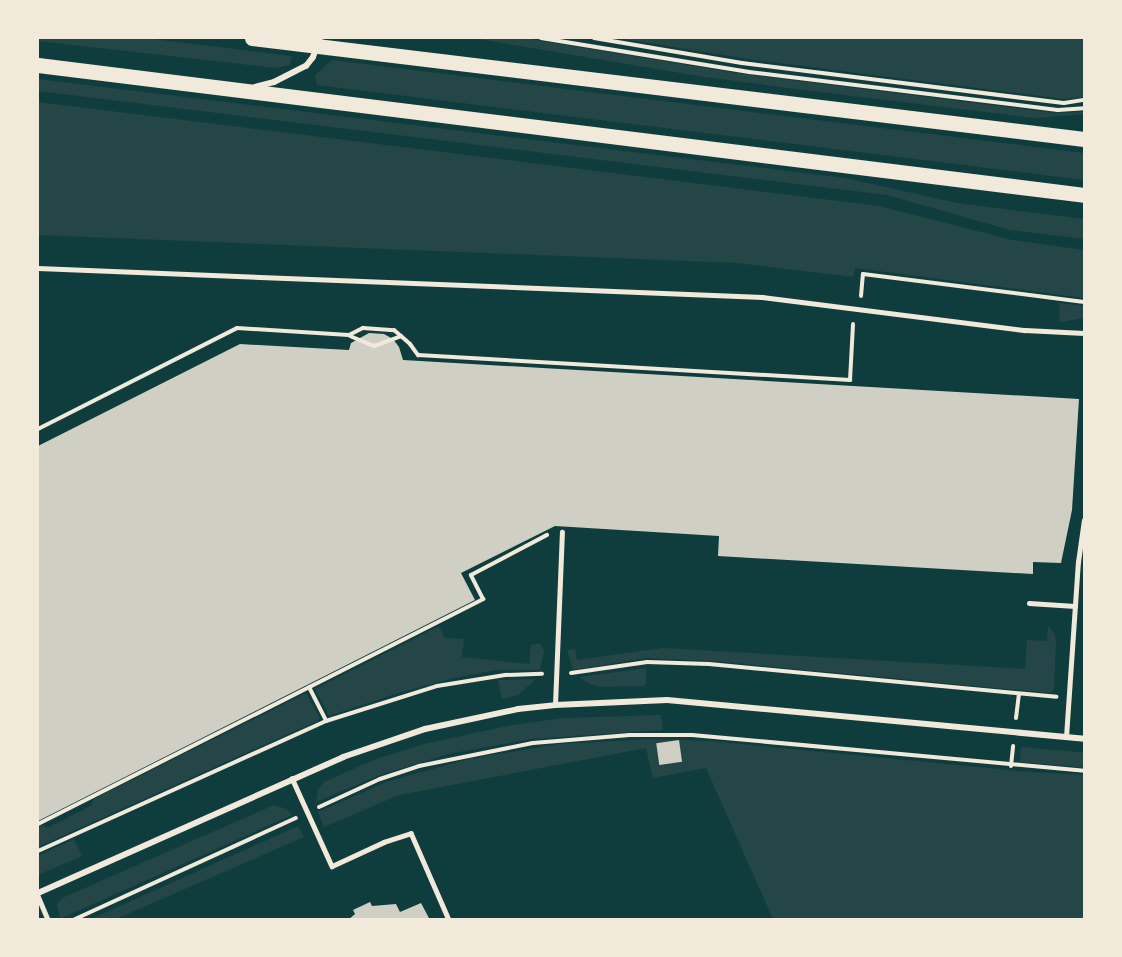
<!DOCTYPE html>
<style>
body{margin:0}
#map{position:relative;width:1122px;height:957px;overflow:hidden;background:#0f3d3e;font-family:Manrope,sans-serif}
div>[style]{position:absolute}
.green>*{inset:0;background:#244646;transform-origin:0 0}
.building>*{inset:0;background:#cfcfc3;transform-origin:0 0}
.path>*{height:4px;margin:-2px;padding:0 2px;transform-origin:2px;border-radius:2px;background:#f1e9da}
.service>*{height:4.5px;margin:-2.25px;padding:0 2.25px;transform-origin:2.25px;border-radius:2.25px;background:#f1e9da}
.minor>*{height:6px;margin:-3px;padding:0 3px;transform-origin:3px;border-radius:3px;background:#f1e9da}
.primary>*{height:15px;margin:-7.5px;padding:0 7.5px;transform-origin:7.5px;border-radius:7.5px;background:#f1e9da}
span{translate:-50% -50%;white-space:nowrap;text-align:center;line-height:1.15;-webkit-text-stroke:4.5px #f1e9da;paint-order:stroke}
.frame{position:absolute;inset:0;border:39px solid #f1e9da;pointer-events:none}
</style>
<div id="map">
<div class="green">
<i style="clip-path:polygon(38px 38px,144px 38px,292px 56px,290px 65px,275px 68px,38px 41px)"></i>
<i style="clip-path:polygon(473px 38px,523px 38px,736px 73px,1053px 113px,1084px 112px,1084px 114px,1035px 118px,795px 89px,698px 76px)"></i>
<i style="clip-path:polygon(617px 38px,1084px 38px,1084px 97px,1064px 99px,928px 82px,748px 59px)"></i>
<i style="clip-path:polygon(332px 60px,1084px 153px,1084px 180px,317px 85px,315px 75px)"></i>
<i style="clip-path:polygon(38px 79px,845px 178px,957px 203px,1084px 219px,1084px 239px,1010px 230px,887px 195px,38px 91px)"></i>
<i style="clip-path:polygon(38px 102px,879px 206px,1012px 240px,1084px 250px,1084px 298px,855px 268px,853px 277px,738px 263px,38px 235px)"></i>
<i style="clip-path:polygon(1059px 303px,1084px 306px,1084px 318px,1060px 322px)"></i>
<i style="clip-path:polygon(439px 626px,445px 638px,464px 639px,462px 657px,529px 664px,531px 645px,540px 643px,544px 651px,540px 670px,497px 670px,454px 678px,395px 694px,329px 716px,315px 689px)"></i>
<i style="clip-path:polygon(1048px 626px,1055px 635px,1056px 642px,1054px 690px,1050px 693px,712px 661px,647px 658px,573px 670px,567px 650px,575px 649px,577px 660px,663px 648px,1025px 669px,1027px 640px,1047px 641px)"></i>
<i style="clip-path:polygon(646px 668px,646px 684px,643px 686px,603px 687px,592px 685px,579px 677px)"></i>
<i style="clip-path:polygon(536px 679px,518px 695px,502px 699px,498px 680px)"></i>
<i style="clip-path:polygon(306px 693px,320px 718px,317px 721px,38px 847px,38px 827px,42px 825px,47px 828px,91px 806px,94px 799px)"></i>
<i style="clip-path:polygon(661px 715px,663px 730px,532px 739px,448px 754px,380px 775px,316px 802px,318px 790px,324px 782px,376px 759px,424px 744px,507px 726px,563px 718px)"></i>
<i style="clip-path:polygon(652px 739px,711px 741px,1019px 771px,1084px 775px,1084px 919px,773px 919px,706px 768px,653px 778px,646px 748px,399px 795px,324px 827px,318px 812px,389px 781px,469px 759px,558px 744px)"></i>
<i style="left:1021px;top:747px;width:63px;height:15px;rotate:5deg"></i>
<i style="clip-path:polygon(274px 805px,287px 809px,292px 815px,60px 919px,57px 904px,62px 898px)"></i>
<i style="clip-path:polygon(298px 826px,304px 837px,116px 919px,91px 919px)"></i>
<i style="clip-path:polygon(74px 839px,82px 856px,38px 875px,38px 856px)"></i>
</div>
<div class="building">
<i style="clip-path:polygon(369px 333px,384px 334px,393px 339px,399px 347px,403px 360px,1079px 399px,1072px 510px,1061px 563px,1033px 562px,1033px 574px,718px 556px,719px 536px,555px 526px,461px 573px,475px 600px,38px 821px,38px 446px,240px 344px,349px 350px,351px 343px)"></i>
<i style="left:679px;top:740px;width:22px;height:23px;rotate:82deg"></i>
<i style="clip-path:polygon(370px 902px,372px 906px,396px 904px,400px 912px,421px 903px,430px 920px,348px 920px,355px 914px,353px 910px)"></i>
</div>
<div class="path">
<i style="left:541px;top:38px;width:211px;rotate:9.3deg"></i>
<i style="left:749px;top:72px;width:311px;rotate:7deg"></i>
<i style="left:1058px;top:110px;width:26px;rotate:-4deg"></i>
<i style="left:594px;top:38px;width:150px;rotate:9.6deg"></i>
<i style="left:742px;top:63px;width:324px;rotate:7.1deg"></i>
<i style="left:1064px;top:103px;width:20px;rotate:-9deg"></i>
<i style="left:861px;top:296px;width:22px;rotate:-85deg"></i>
<i style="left:863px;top:274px;width:223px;rotate:7.2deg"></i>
<i style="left:350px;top:336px;width:26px;rotate:23deg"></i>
<i style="left:374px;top:346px;width:29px;rotate:-20deg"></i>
<i style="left:38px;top:429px;width:223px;rotate:-26.9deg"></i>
<i style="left:237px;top:328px;width:112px;rotate:3.6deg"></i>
<i style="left:349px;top:335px;width:16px;rotate:-27deg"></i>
<i style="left:363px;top:328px;width:31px;rotate:4deg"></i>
<i style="left:394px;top:330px;width:21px;rotate:41deg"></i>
<i style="left:410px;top:344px;width:14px;rotate:54deg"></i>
<i style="left:418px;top:355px;width:433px;rotate:3.3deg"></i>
<i style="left:850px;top:380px;width:56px;rotate:-86.9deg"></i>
<i style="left:571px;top:673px;width:77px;rotate:-8.2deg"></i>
<i style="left:647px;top:662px;width:62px;rotate:1.8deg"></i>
<i style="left:709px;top:664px;width:349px;rotate:5.4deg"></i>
<i style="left:309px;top:687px;width:38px;rotate:63deg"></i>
<i style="left:1016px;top:718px;width:24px;rotate:-83deg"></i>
<i style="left:1011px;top:766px;width:20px;rotate:-84deg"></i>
<i style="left:319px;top:807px;width:67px;rotate:-24.7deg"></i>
<i style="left:380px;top:779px;width:41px;rotate:-18.4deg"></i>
<i style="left:419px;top:766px;width:116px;rotate:-11.4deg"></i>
<i style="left:533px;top:743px;width:97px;rotate:-4.7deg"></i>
<i style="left:630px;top:735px;width:62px"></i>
<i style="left:692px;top:735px;width:394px;rotate:5.2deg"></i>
<i style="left:38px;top:824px;width:499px;rotate:-26.8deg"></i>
<i style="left:483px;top:599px;width:27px;rotate:-117deg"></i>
<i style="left:471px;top:575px;width:86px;rotate:-27.8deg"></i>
<i style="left:38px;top:851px;width:316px;rotate:-24.3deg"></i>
<i style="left:326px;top:721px;width:116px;rotate:-17.5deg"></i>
<i style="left:437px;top:686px;width:69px;rotate:-9.2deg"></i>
<i style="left:505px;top:675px;width:37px;rotate:-2deg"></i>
<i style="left:73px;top:920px;width:245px;rotate:-24.6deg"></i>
</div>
<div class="service">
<i style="left:38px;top:268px;width:725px;rotate:2.29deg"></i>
<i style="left:762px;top:297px;width:265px;rotate:7.2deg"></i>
<i style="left:1025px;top:330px;width:59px;rotate:2.9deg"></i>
<i style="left:1029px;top:603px;width:46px;rotate:3.7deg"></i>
<i style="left:555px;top:705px;width:173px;rotate:-87.7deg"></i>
<i style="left:1066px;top:737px;width:175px;rotate:-86.1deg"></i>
<i style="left:1078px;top:562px;width:42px;rotate:-81.9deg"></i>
<i style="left:292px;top:778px;width:97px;rotate:65.6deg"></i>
<i style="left:332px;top:866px;width:57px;rotate:-24.8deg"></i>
<i style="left:384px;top:842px;width:28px;rotate:-18deg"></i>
<i style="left:411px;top:833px;width:95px;rotate:66.4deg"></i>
<i style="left:38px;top:896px;width:26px;rotate:67deg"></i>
</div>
<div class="minor">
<i style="left:255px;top:87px;width:20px;rotate:-15deg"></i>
<i style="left:274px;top:82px;width:36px;rotate:-27deg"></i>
<i style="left:306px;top:66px;width:11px;rotate:-52deg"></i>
<i style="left:313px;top:57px;width:20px;rotate:-70deg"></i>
<i style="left:38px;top:893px;width:334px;rotate:-24deg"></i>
<i style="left:343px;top:757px;width:87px;rotate:-18.9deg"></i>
<i style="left:425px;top:729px;width:95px;rotate:-12.1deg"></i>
<i style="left:518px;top:709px;width:37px;rotate:-6deg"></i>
<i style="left:555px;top:705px;width:112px;rotate:-2.6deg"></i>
<i style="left:667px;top:700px;width:419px;rotate:5.3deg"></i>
</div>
<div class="primary">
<i style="left:252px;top:38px;width:838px;rotate:6.92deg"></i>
<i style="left:38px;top:65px;width:1054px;rotate:7.08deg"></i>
</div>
<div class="frame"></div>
</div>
